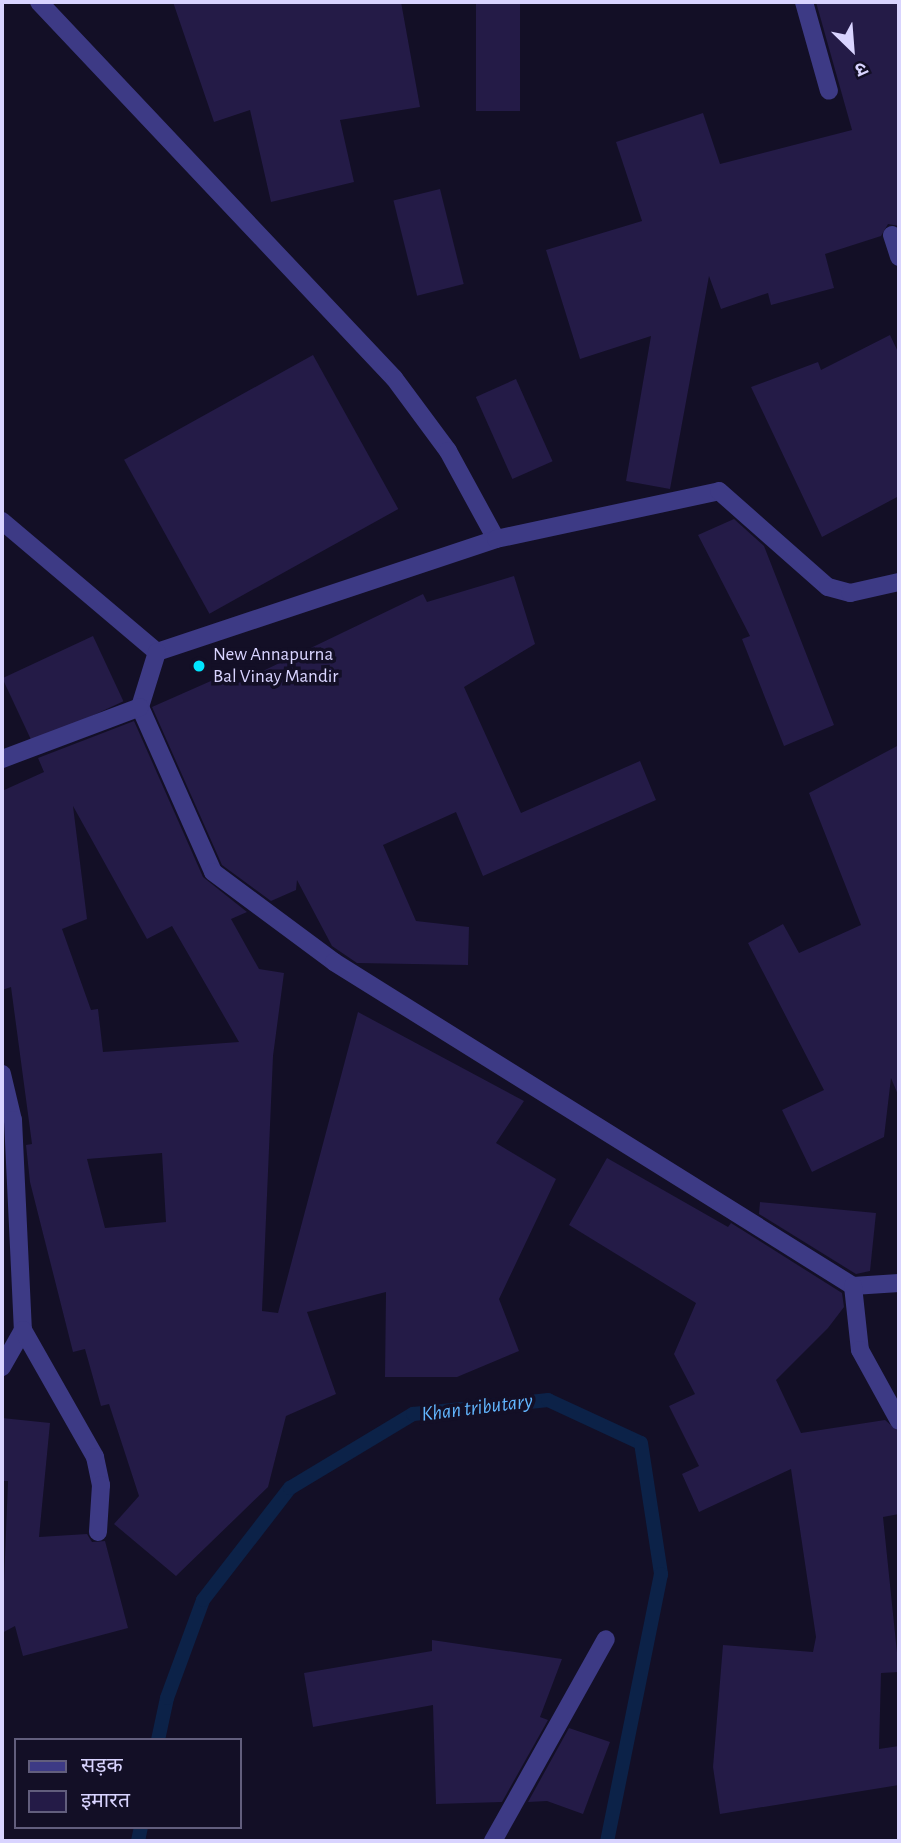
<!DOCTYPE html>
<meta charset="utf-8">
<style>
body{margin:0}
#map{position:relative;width:901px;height:1843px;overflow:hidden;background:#130f26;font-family:"Alegreya Sans","Noto Sans Devanagari",sans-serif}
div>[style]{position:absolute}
.stream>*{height:14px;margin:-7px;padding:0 7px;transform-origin:7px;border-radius:7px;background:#0c2248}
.building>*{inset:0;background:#241b47;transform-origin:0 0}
.street>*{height:18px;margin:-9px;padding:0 9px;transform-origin:9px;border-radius:9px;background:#3d3a85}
.dots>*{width:19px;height:19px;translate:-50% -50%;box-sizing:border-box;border:4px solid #130f26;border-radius:50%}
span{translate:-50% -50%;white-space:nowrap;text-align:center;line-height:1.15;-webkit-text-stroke:7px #130f26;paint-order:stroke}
.poi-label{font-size:19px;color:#d9d4ff}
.left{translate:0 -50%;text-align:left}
.water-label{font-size:21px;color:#62b6ff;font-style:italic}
.frame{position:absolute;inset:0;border:4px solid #d9d4ff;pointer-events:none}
.legend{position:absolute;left:14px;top:1738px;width:228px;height:91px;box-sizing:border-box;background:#130f26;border:2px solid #625e7d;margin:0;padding:9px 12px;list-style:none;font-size:21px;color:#d9d4ff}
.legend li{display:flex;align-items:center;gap:14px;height:35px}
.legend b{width:35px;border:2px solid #625e7d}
.north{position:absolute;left:817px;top:14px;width:70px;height:70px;-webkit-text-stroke:5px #130f26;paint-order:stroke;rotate:155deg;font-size:19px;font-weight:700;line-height:28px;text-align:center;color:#d9d4ff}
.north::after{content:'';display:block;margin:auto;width:24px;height:32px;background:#d9d4ff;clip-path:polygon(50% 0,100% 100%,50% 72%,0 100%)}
</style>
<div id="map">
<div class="stream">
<i style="left:158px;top:1740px;width:43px;rotate:-77.9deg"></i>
<i style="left:167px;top:1698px;width:104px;rotate:-69.8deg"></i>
<i style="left:203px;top:1600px;width:142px;rotate:-52.2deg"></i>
<i style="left:290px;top:1488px;width:144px;rotate:-31deg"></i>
<i style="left:413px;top:1414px;width:136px;rotate:-5.9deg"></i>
<i style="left:548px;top:1400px;width:102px;rotate:24.8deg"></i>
<i style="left:641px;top:1443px;width:133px;rotate:81.3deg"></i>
<i style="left:661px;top:1574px;width:272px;rotate:101.4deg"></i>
<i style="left:138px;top:1841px;width:14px;rotate:-78deg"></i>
</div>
<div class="building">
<i style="clip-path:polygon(173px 2px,401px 2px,420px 107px,340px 120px,354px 182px,271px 202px,250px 110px,214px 122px)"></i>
<i style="left:476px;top:2px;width:44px;height:109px"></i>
<i style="clip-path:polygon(816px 2px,899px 2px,899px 226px,888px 224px,881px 236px,825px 254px,834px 288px,771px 305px,768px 293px,721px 309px,709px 276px,670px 489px,626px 481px,651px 336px,580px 359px,546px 250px,642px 221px,616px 142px,703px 113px,720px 164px,852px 130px)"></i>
<i style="left:440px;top:189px;width:98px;height:48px;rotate:76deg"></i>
<i style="clip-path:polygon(890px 335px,899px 354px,899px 496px,822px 537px,751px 387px,818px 362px,821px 370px)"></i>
<i style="left:313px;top:355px;width:176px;height:216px;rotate:61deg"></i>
<i style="left:516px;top:379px;width:90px;height:44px;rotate:66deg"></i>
<i style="clip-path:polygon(734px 519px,764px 546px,834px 725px,784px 746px,742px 639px,750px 636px,698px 535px)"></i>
<i style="clip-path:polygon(514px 576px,535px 644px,464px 687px,521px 813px,640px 761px,656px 800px,483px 876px,456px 812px,383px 845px,416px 921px,469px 927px,468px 965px,357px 963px,332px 946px,297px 880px,296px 890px,271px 901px,222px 865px,152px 707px,229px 673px,234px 685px,423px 594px,427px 602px)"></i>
<i style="left:93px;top:636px;width:72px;height:100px;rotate:65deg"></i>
<i style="clip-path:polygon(evenodd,134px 721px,203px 877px,247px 912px,231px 919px,259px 969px,284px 973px,273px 1056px,262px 1311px,278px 1313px,358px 1012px,524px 1101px,496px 1143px,556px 1179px,499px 1299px,519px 1351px,457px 1377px,385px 1377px,386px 1292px,307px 1312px,336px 1394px,286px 1416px,268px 1487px,176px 1576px,114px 1524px,139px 1496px,109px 1404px,101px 1406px,85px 1349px,73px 1352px,30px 1182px,26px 1145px,32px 1144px,11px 987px,2px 990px,2px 791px,44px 772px,38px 758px,134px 721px,73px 806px,147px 939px,172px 926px,239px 1042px,103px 1052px,98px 1009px,91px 1010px,62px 929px,87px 919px,73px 806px,134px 721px,162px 1153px,166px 1222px,105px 1228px,87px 1159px,162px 1153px)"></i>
<i style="clip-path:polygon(899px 745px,899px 1097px,891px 1078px,884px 1137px,812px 1172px,782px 1110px,824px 1090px,748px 943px,783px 924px,799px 953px,861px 925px,809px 793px)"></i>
<i style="clip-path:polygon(607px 1158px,728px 1227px,731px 1223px,842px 1293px,844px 1307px,828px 1328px,776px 1380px,801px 1433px,885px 1420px,899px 1432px,899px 1514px,883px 1517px,899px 1672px,881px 1673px,879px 1749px,899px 1746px,899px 1785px,720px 1814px,713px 1767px,723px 1645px,813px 1652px,816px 1637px,791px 1469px,699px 1512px,682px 1474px,699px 1466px,669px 1406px,695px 1394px,674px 1354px,696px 1303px,569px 1225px)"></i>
<i style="clip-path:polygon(760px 1202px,876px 1213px,870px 1271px,856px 1274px,759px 1214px)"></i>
<i style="clip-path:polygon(2px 1418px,50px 1423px,39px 1537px,87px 1534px,92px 1542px,105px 1541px,128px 1628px,23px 1656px,15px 1626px,2px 1633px,8px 1481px,2px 1481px)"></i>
<i style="clip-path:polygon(432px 1640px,562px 1659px,540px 1717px,548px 1720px,502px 1802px,436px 1804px,433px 1705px,313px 1727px,304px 1673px,432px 1651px)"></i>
<i style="clip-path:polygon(569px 1728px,610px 1742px,583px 1814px,547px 1801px,528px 1802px)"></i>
</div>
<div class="street">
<i style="left:39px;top:2px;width:517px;rotate:46.65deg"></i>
<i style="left:394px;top:378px;width:91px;rotate:53.5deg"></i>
<i style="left:448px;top:451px;width:100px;rotate:61.4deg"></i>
<i style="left:804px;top:2px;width:92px;rotate:74.3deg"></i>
<i style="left:892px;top:235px;width:23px;rotate:72deg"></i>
<i style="left:2px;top:521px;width:203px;rotate:40.2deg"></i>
<i style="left:157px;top:652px;width:357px;rotate:-18.4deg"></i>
<i style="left:496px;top:539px;width:228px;rotate:-12.1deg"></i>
<i style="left:719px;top:491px;width:145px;rotate:41.4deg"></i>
<i style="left:828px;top:587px;width:23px;rotate:15deg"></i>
<i style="left:850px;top:593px;width:50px;rotate:-12.7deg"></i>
<i style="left:157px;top:652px;width:58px;rotate:107.2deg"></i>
<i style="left:140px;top:707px;width:180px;rotate:66.1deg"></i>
<i style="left:213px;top:872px;width:151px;rotate:36.6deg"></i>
<i style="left:334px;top:962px;width:612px;rotate:31.98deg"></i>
<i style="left:853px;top:1286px;width:46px;rotate:-3.7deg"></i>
<i style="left:2px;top:759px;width:147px;rotate:-20.6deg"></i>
<i style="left:2px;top:1074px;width:47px;rotate:76.6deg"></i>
<i style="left:13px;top:1120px;width:210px;rotate:87.3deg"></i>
<i style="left:23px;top:1330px;width:43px;rotate:119.6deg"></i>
<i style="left:853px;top:1286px;width:64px;rotate:83.8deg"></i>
<i style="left:860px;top:1350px;width:81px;rotate:61.2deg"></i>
<i style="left:23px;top:1330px;width:146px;rotate:60.4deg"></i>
<i style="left:95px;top:1457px;width:29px;rotate:78deg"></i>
<i style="left:101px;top:1485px;width:47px;rotate:93.7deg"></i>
<i style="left:493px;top:1841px;width:231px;rotate:-60.8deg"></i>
</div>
<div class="dots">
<i style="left:199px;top:666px;background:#00e5ff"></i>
</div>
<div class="poi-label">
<span class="left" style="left:213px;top:666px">New Annapurna<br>Bal Vinay Mandir</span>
</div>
<div class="water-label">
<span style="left:477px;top:1408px;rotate:-7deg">Khan tributary</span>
</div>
<div class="frame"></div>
<ul class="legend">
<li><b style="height:9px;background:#3d3a85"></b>सड़क</li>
<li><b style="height:19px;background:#241b47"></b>इमारत</li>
</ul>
<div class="north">उ</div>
</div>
